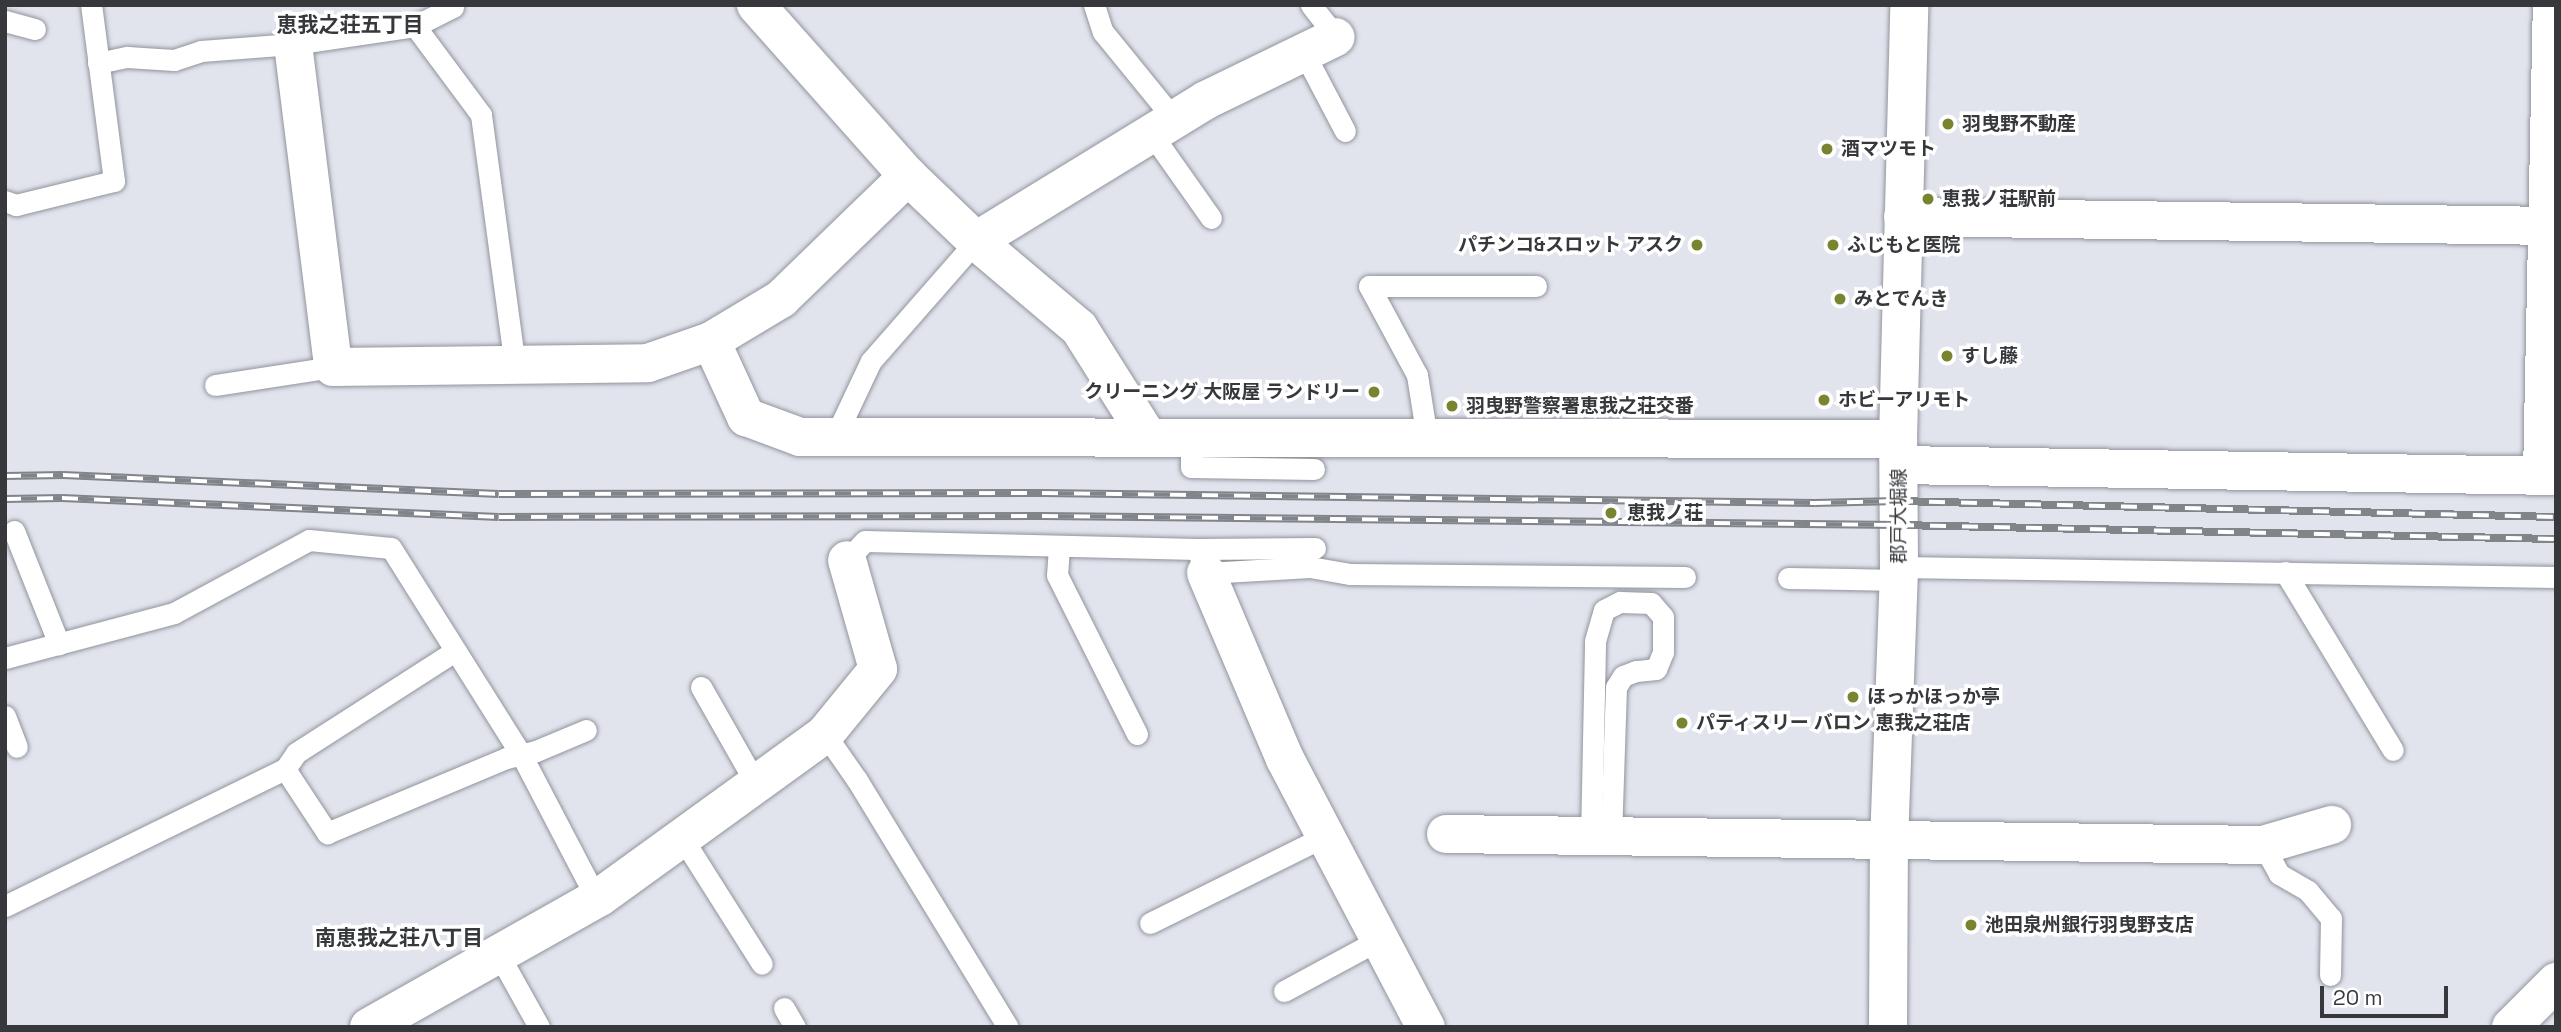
<!DOCTYPE html>
<meta charset="utf-8">
<style>
body{margin:0}
#map{position:relative;width:2561px;height:1032px;overflow:hidden;background:#e1e4ed;font-family:"Space Grotesk","Noto Sans JP",sans-serif}
div>[style]{position:absolute}
.roads{filter:drop-shadow(0 0 2px #91949c) drop-shadow(0 0 2px #91949c)}
.service>*{height:21px;margin:-10.5px;padding:0 10.5px;transform-origin:10.5px;border-radius:10.5px;background:#fff}
.minor>*{height:38px;margin:-19px;padding:0 19px;transform-origin:19px;border-radius:19px;background:#fff}
.secondary>*{height:38px;margin:-19px;padding:0 19px;transform-origin:19px;border-radius:19px;background:#fff}
.rail>*{height:8px;margin-top:-4px;transform-origin:0;background:repeating-linear-gradient(90deg,#fff 0 16px,#818489 0 32px);box-sizing:border-box;border-block:2px solid #818489}
.dots>*{width:19px;height:19px;translate:-50% -50%;box-sizing:border-box;border:4px solid #fff;border-radius:50%}
span{translate:-50% -50%;white-space:nowrap;text-align:center;line-height:1.15;-webkit-text-stroke:7px #fff;paint-order:stroke}
.poi-label{font-size:19px;color:#36383b;font-weight:700}
.left{translate:0 -50%;text-align:left}
.right{translate:-100% -50%;text-align:right}
.street-label{font-size:19px;color:#36383b}
.neighbourhood-label{font-size:21px;color:#36383b;font-weight:700}
.frame{position:absolute;inset:0;border:7px solid #36383b;pointer-events:none}
.scale{position:absolute;left:2320px;top:986px;width:128px;height:32px;box-sizing:border-box;border:4px solid #36383b;border-top:0;padding-left:9px;font-size:21px;line-height:24px;white-space:nowrap;color:#36383b;-webkit-text-stroke:5px #fff;paint-order:stroke}
</style>
<div id="map">
<div class="roads">
<div class="service">
<i style="left:1094px;top:5px;width:28px;rotate:72deg"></i>
<i style="left:1103px;top:32px;width:112px;rotate:50.8deg"></i>
<i style="left:1311px;top:5px;width:41px;rotate:52deg"></i>
<i style="left:5px;top:21px;width:31px;rotate:15deg"></i>
<i style="left:415px;top:26px;width:42px;rotate:-26.6deg"></i>
<i style="left:453px;top:7px;width:3px;rotate:-135deg"></i>
<i style="left:1304px;top:53px;width:88px;rotate:62.3deg"></i>
<i style="left:98px;top:63px;width:30px;rotate:-12deg"></i>
<i style="left:127px;top:57px;width:47px;rotate:3.7deg"></i>
<i style="left:174px;top:60px;width:28px;rotate:-18deg"></i>
<i style="left:201px;top:51px;width:92px;rotate:-4.4deg"></i>
<i style="left:293px;top:44px;width:123px;rotate:-8.4deg"></i>
<i style="left:415px;top:26px;width:111px;rotate:53.4deg"></i>
<i style="left:481px;top:115px;width:252px;rotate:82.3deg"></i>
<i style="left:1151px;top:133px;width:104px;rotate:54.8deg"></i>
<i style="left:5px;top:201px;width:12px;rotate:20deg"></i>
<i style="left:16px;top:205px;width:101px;rotate:-13.8deg"></i>
<i style="left:114px;top:181px;width:177px;rotate:-97.4deg"></i>
<i style="left:215px;top:385px;width:119px;rotate:-8.7deg"></i>
<i style="left:835px;top:437px;width:84px;rotate:-64.7deg"></i>
<i style="left:871px;top:361px;width:159px;rotate:-48.8deg"></i>
<i style="left:1191px;top:437px;width:30px;rotate:90deg"></i>
<i style="left:1191px;top:467px;width:123px;rotate:0.9deg"></i>
<i style="left:1427px;top:438px;width:64px;rotate:-99deg"></i>
<i style="left:1417px;top:375px;width:101px;rotate:-118.3deg"></i>
<i style="left:1369px;top:286px;width:167px"></i>
<i style="left:14px;top:531px;width:122px;rotate:68.3deg"></i>
<i style="left:1059px;top:547px;width:28px;rotate:94deg"></i>
<i style="left:1057px;top:575px;width:178px;rotate:63.3deg"></i>
<i style="left:1197px;top:549px;width:118px;rotate:-0.5deg"></i>
<i style="left:847px;top:560px;width:26px;rotate:-47deg"></i>
<i style="left:865px;top:541px;width:332px;rotate:1.4deg"></i>
<i style="left:1197px;top:549px;width:26px;rotate:69deg"></i>
<i style="left:1206px;top:573px;width:104px;rotate:-3.3deg"></i>
<i style="left:1310px;top:567px;width:41px;rotate:9.9deg"></i>
<i style="left:1350px;top:574px;width:335px;rotate:0.5deg"></i>
<i style="left:1899px;top:567px;width:657px;rotate:0.87deg"></i>
<i style="left:2285px;top:572px;width:208px;rotate:58.8deg"></i>
<i style="left:1788px;top:578px;width:110px;rotate:1deg"></i>
<i style="left:5px;top:658px;width:175px;rotate:-14.9deg"></i>
<i style="left:174px;top:613px;width:153px;rotate:-28.4deg"></i>
<i style="left:309px;top:540px;width:82px;rotate:5.6deg"></i>
<i style="left:391px;top:548px;width:246px;rotate:57.8deg"></i>
<i style="left:522px;top:756px;width:147px;rotate:62.4deg"></i>
<i style="left:590px;top:886px;width:15px;rotate:48deg"></i>
<i style="left:701px;top:687px;width:109px;rotate:60.4deg"></i>
<i style="left:5px;top:716px;width:33px;rotate:69deg"></i>
<i style="left:825px;top:734px;width:56px;rotate:55.2deg"></i>
<i style="left:857px;top:780px;width:289px;rotate:58.6deg"></i>
<i style="left:285px;top:769px;width:77px;rotate:56.7deg"></i>
<i style="left:327px;top:833px;width:194px;rotate:-22.7deg"></i>
<i style="left:506px;top:758px;width:31px;rotate:-13deg"></i>
<i style="left:536px;top:751px;width:54px;rotate:-22.8deg"></i>
<i style="left:681px;top:836px;width:151px;rotate:57.7deg"></i>
<i style="left:1591px;top:837px;width:196px;rotate:-88.8deg"></i>
<i style="left:1595px;top:641px;width:32px;rotate:-74deg"></i>
<i style="left:1604px;top:610px;width:18px;rotate:-27deg"></i>
<i style="left:1620px;top:602px;width:31px;rotate:2deg"></i>
<i style="left:1651px;top:603px;width:18px;rotate:49deg"></i>
<i style="left:1663px;top:617px;width:35px;rotate:90deg"></i>
<i style="left:1663px;top:652px;width:18px;rotate:112deg"></i>
<i style="left:1656px;top:669px;width:20px;rotate:174deg"></i>
<i style="left:1636px;top:671px;width:14px;rotate:159deg"></i>
<i style="left:1623px;top:676px;width:13px;rotate:122deg"></i>
<i style="left:1616px;top:687px;width:151px;rotate:91.9deg"></i>
<i style="left:2263px;top:845px;width:33px;rotate:61deg"></i>
<i style="left:2279px;top:874px;width:34px;rotate:30deg"></i>
<i style="left:2308px;top:891px;width:35px;rotate:50deg"></i>
<i style="left:2331px;top:918px;width:57px;rotate:91deg"></i>
<i style="left:5px;top:906px;width:312px;rotate:-26.1deg"></i>
<i style="left:285px;top:769px;width:19px;rotate:-55deg"></i>
<i style="left:296px;top:753px;width:189px;rotate:-32.7deg"></i>
<i style="left:1150px;top:923px;width:195px;rotate:-26.4deg"></i>
<i style="left:499px;top:955px;width:82px;rotate:60.9deg"></i>
<i style="left:1284px;top:991px;width:109px;rotate:-28.4deg"></i>
<i style="left:784px;top:1008px;width:22px;rotate:60deg"></i>
</div>
<div class="minor">
<i style="left:756px;top:5px;width:229px;rotate:48.4deg"></i>
<i style="left:908px;top:176px;width:94px;rotate:43.7deg"></i>
<i style="left:976px;top:241px;width:135px;rotate:40.2deg"></i>
<i style="left:1079px;top:328px;width:129px;rotate:57.7deg"></i>
<i style="left:293px;top:44px;width:325px;rotate:82.9deg"></i>
<i style="left:333px;top:367px;width:315px;rotate:-0.7deg"></i>
<i style="left:648px;top:363px;width:67px;rotate:-19.2deg"></i>
<i style="left:711px;top:341px;width:82px;rotate:-31deg"></i>
<i style="left:781px;top:299px;width:177px;rotate:-44.1deg"></i>
<i style="left:1903px;top:217px;width:653px;rotate:0.79deg"></i>
<i style="left:976px;top:241px;width:270px;rotate:-31.5deg"></i>
<i style="left:1206px;top:100px;width:144px;rotate:-25.9deg"></i>
<i style="left:711px;top:341px;width:84px;rotate:65.3deg"></i>
<i style="left:746px;top:417px;width:58px;rotate:20.3deg"></i>
<i style="left:800px;top:437px;width:1098px;rotate:0.1deg"></i>
<i style="left:1899px;top:465px;width:657px;rotate:0.96deg"></i>
<i style="left:2542px;top:476px;width:471px;rotate:-88.8deg"></i>
<i style="left:1206px;top:573px;width:202px;rotate:67deg"></i>
<i style="left:1285px;top:759px;width:303px;rotate:62.3deg"></i>
<i style="left:1446px;top:834px;width:817px;rotate:0.77deg"></i>
<i style="left:2263px;top:845px;width:72px;rotate:-16.2deg"></i>
<i style="left:369px;top:1027px;width:265px;rotate:-29.4deg"></i>
<i style="left:600px;top:897px;width:278px;rotate:-35.9deg"></i>
<i style="left:825px;top:734px;width:84px;rotate:-50.8deg"></i>
<i style="left:878px;top:669px;width:113px;rotate:-105.9deg"></i>
<i style="left:2511px;top:1027px;width:64px;rotate:-45deg"></i>
</div>
<div class="secondary">
<i style="left:1888px;top:1027px;width:184px;rotate:-89.7deg"></i>
<i style="left:1889px;top:843px;width:276px;rotate:-87.9deg"></i>
<i style="left:1899px;top:567px;width:128px;rotate:-90.4deg"></i>
<i style="left:1898px;top:439px;width:434px;rotate:-88.5deg"></i>
</div>
</div>
<div class="rail">
<i style="left:5px;top:476px;width:58px;rotate:-1deg"></i>
<i style="left:63px;top:475px;width:436px;rotate:2.5deg"></i>
<i style="left:499px;top:494px;width:543px;rotate:-0.11deg"></i>
<i style="left:1042px;top:493px;width:773px;rotate:0.74deg"></i>
<i style="left:1815px;top:503px;width:82px;rotate:-1.4deg"></i>
<i style="left:1897px;top:501px;width:659px;rotate:1.39deg"></i>
<i style="left:5px;top:499px;width:57px;rotate:-1deg"></i>
<i style="left:62px;top:498px;width:437px;rotate:2.5deg"></i>
<i style="left:499px;top:517px;width:543px;rotate:-0.11deg"></i>
<i style="left:1042px;top:516px;width:856px;rotate:0.6deg"></i>
<i style="left:1898px;top:525px;width:658px;rotate:1.22deg"></i>
</div>
<div class="dots">
<i style="left:1948px;top:124px;background:#798430"></i>
<i style="left:1827px;top:149px;background:#798430"></i>
<i style="left:1928px;top:199px;background:#798430"></i>
<i style="left:1697px;top:245px;background:#798430"></i>
<i style="left:1833px;top:245px;background:#798430"></i>
<i style="left:1840px;top:299px;background:#798430"></i>
<i style="left:1947px;top:356px;background:#798430"></i>
<i style="left:1374px;top:392px;background:#798430"></i>
<i style="left:1824px;top:400px;background:#798430"></i>
<i style="left:1452px;top:406px;background:#798430"></i>
<i style="left:1611px;top:513px;background:#798430"></i>
<i style="left:1853px;top:697px;background:#798430"></i>
<i style="left:1682px;top:723px;background:#798430"></i>
<i style="left:1971px;top:925px;background:#798430"></i>
</div>
<div class="poi-label">
<span class="left" style="left:1962px;top:124px">羽曳野不動産</span>
<span class="left" style="left:1841px;top:149px">酒マツモト</span>
<span class="left" style="left:1942px;top:199px">恵我ノ荘駅前</span>
<span class="right" style="left:1683px;top:245px">パチンコ&amp;スロット アスク</span>
<span class="left" style="left:1847px;top:245px">ふじもと医院</span>
<span class="left" style="left:1854px;top:299px">みとでんき</span>
<span class="left" style="left:1961px;top:356px">すし藤</span>
<span class="right" style="left:1360px;top:392px">クリーニング 大阪屋 ランドリー</span>
<span class="left" style="left:1838px;top:400px">ホビーアリモト</span>
<span class="left" style="left:1466px;top:406px">羽曳野警察署恵我之荘交番</span>
<span class="left" style="left:1627px;top:513px">恵我ノ荘</span>
<span class="left" style="left:1867px;top:697px">ほっかほっか亭</span>
<span class="left" style="left:1696px;top:723px">パティスリー バロン 恵我之荘店</span>
<span class="left" style="left:1985px;top:925px">池田泉州銀行羽曳野支店</span>
</div>
<div class="street-label">
<span style="left:1899px;top:516px;rotate:-90deg">郡戸大堀線</span>
</div>
<div class="neighbourhood-label">
<span style="left:350px;top:25px">恵我之荘五丁目</span>
<span style="left:399px;top:938px">南恵我之荘八丁目</span>
</div>
<div class="frame"></div>
<div class="scale">20 m</div>
</div>
